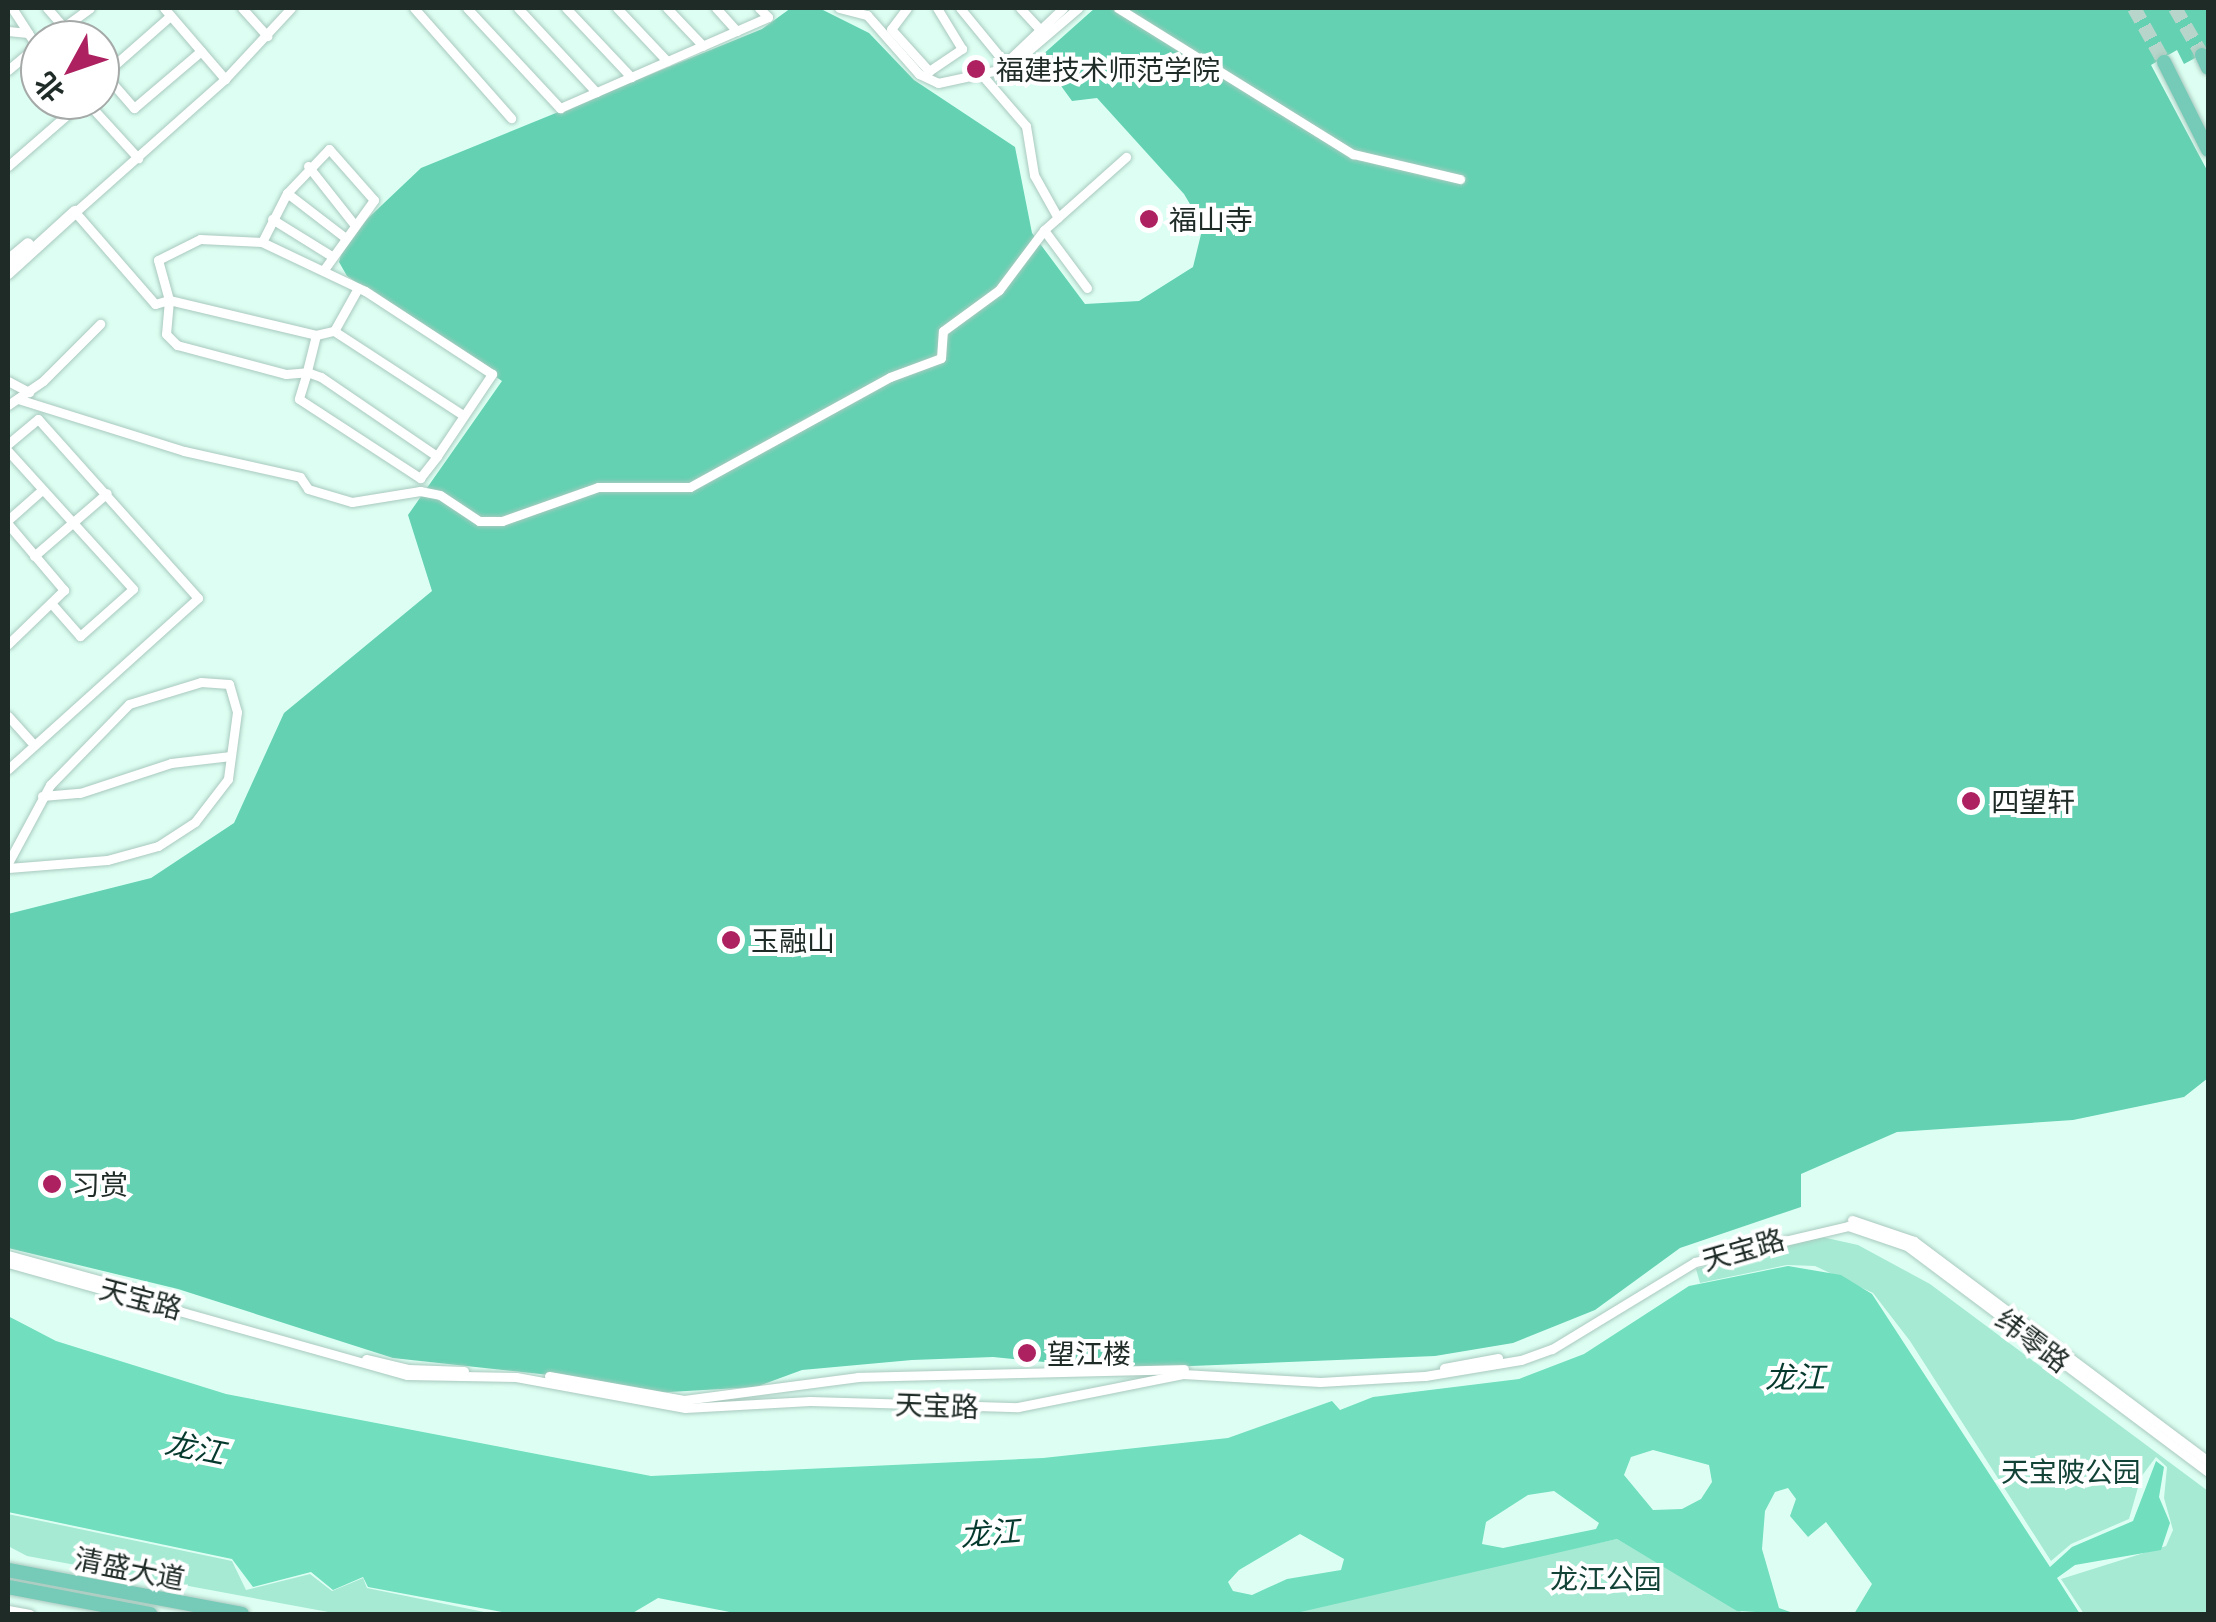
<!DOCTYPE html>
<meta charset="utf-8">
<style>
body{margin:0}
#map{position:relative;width:2216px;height:1622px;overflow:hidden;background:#ddfff3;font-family:"Noto Sans","Noto Sans SC",sans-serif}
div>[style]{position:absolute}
.green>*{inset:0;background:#a7ead4}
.forest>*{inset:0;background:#64d1b2}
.water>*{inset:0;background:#71debe}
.primary-tunnel>*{height:14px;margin-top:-7px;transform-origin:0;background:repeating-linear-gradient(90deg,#b7d5ca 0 14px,transparent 0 21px)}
.roads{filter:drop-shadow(0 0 2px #a9c9be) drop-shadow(0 0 2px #a9c9be)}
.street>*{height:9px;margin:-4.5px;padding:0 4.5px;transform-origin:4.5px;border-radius:4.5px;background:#fff}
.secondary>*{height:12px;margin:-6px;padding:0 6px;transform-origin:6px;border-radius:6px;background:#fff}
.primary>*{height:14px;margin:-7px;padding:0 7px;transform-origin:7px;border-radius:7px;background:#76cab8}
.dots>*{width:28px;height:28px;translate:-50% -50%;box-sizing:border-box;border:5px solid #fff;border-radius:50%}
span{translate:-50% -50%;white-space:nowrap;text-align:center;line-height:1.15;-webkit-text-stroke:8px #fff;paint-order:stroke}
.poi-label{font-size:28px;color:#1f2b27}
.left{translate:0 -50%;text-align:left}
.street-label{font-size:28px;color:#1f2b27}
.park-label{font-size:28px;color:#134337}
.water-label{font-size:30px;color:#073a2e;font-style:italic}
.frame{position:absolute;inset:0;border:10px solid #1f2b27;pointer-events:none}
.north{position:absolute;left:20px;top:20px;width:100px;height:100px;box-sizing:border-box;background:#fff;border:2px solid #a5aaa9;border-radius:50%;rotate:230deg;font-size:28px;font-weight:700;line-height:40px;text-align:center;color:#1f2b27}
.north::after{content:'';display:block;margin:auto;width:35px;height:45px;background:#ad2160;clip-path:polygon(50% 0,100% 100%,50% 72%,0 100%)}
</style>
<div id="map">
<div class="green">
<i style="clip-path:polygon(1822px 1237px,1858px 1245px,1930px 1284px,2208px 1491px,2208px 1614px,2084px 1614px,2061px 1579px,2166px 1546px,2173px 1530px,2164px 1498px,2167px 1467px,2156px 1457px,2141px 1477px,2129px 1519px,2071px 1544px,2051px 1561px,1910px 1341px,1873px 1293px,1815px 1266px,1787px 1265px,1700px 1283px,1696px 1269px)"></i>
<i style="clip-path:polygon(8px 1514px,232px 1561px,246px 1590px,310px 1574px,332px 1591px,363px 1578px,367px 1588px,494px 1614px,339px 1614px,27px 1556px,8px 1546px)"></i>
<i style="clip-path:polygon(1617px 1539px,1745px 1614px,1292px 1614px,1373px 1592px)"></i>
</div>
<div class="forest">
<i style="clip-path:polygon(791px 8px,819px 8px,869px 33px,914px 80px,1015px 147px,1032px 233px,1085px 304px,1139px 301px,1193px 267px,1203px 226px,1184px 194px,1097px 98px,1072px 101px,1040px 57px,1095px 8px,2208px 8px,2208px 51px,2184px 64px,2177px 50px,2151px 65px,2208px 172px,2208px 1078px,2184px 1097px,2073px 1120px,1897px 1132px,1801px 1174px,1801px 1207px,1680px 1248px,1595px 1310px,1513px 1343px,1435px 1356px,1117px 1369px,993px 1357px,912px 1360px,802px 1370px,756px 1387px,652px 1393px,595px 1380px,393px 1358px,178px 1289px,8px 1248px,8px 914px,151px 878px,234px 823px,284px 713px,432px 591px,408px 515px,502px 381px,347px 276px,339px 262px,345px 240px,421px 168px,762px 29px)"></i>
</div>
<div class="water">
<i style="clip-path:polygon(evenodd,1788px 1266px,1841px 1275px,1872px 1294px,2050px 1567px,2072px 1547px,2133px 1521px,2156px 1461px,2164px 1467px,2159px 1497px,2170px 1523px,2161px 1550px,2075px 1565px,2057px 1578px,2080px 1614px,1854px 1614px,1872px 1584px,1826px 1522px,1808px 1537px,1790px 1516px,1796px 1499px,1788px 1488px,1775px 1492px,1765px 1511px,1762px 1549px,1779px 1608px,1796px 1614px,1737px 1611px,1617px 1539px,1292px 1614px,740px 1614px,658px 1598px,631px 1614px,513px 1614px,368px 1587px,363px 1577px,333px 1590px,311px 1572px,253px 1587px,232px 1559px,8px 1512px,8px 1316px,56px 1341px,226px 1394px,651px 1476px,1043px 1458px,1228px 1438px,1332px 1401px,1340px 1410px,1373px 1397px,1519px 1379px,1584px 1354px,1689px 1286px,1788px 1266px,1653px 1450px,1709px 1465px,1712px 1482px,1701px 1499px,1682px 1509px,1653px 1510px,1624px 1475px,1631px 1457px,1653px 1450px,1788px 1266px,1554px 1491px,1599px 1523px,1596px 1529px,1503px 1548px,1482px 1544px,1486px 1522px,1528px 1495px,1554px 1491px,1788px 1266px,1300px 1534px,1344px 1559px,1341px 1570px,1287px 1579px,1252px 1595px,1233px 1591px,1228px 1582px,1239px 1570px,1300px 1534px)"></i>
</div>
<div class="primary-tunnel">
<i style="left:2134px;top:8px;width:62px;rotate:60.9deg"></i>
<i style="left:2175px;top:8px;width:54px;rotate:60.1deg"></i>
</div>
<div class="roads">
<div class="street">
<i style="left:12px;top:8px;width:30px;rotate:57deg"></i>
<i style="left:47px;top:8px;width:43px;rotate:48.8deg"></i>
<i style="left:164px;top:8px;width:94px;rotate:49.3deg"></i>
<i style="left:242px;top:8px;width:38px;rotate:48deg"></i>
<i style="left:291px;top:8px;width:97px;rotate:132.9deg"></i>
<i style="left:225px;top:79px;width:200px;rotate:138.4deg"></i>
<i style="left:75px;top:212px;width:122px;rotate:49deg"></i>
<i style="left:155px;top:304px;width:15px;rotate:-16deg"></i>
<i style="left:169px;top:300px;width:151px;rotate:13.4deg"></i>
<i style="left:316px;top:335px;width:18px;rotate:-13deg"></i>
<i style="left:334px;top:331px;width:154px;rotate:33.1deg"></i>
<i style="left:414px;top:8px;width:147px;rotate:48.6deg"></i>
<i style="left:467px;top:8px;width:137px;rotate:47.1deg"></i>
<i style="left:560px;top:108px;width:227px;rotate:-23.6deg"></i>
<i style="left:768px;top:17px;width:13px;rotate:-135deg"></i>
<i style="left:518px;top:8px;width:115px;rotate:47.1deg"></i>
<i style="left:566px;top:8px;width:95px;rotate:46.7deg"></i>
<i style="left:617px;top:8px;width:73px;rotate:46.7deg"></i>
<i style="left:667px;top:8px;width:52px;rotate:46.5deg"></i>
<i style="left:716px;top:8px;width:31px;rotate:48deg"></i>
<i style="left:839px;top:8px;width:29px;rotate:14deg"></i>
<i style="left:867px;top:15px;width:79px;rotate:48.6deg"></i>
<i style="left:919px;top:74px;width:21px;rotate:25deg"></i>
<i style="left:938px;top:83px;width:61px;rotate:-12.2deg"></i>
<i style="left:998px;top:70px;width:90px;rotate:-43.6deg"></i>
<i style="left:907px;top:8px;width:26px;rotate:127deg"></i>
<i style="left:891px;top:29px;width:57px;rotate:47.9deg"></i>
<i style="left:929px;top:71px;width:40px;rotate:-34deg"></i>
<i style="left:962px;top:49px;width:48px;rotate:-121.4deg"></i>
<i style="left:960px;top:8px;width:71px;rotate:50.7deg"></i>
<i style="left:1020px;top:8px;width:34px;rotate:47deg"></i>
<i style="left:1118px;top:8px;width:277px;rotate:31.9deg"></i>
<i style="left:1353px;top:154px;width:110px;rotate:13.2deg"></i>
<i style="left:8px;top:31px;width:20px;rotate:6deg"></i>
<i style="left:28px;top:33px;width:18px;rotate:56deg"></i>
<i style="left:46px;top:40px;width:54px;rotate:-36deg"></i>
<i style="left:1016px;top:61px;width:82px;rotate:-40.5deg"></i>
<i style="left:100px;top:69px;width:52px;rotate:48.9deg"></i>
<i style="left:134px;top:108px;width:88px;rotate:-40.4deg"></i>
<i style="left:8px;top:70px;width:42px;rotate:-40.2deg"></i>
<i style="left:982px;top:75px;width:67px;rotate:49.2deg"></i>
<i style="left:1026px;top:126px;width:50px;rotate:80.7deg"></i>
<i style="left:1034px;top:175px;width:49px;rotate:60.8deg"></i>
<i style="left:102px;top:76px;width:91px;rotate:-41.4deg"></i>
<i style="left:85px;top:100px;width:79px;rotate:47.6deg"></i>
<i style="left:8px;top:166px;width:101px;rotate:-41deg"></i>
<i style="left:308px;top:166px;width:73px;rotate:51.7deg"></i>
<i style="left:287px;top:193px;width:71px;rotate:37.5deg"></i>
<i style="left:272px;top:219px;width:68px;rotate:31.8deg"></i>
<i style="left:262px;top:242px;width:55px;rotate:-63deg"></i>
<i style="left:287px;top:193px;width:61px;rotate:-46.3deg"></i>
<i style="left:329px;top:149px;width:68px;rotate:48.6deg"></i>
<i style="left:374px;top:200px;width:87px;rotate:125.7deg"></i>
<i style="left:1087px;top:288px;width:72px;rotate:-126.6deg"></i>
<i style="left:1044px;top:230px;width:110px;rotate:-41.7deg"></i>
<i style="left:334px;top:331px;width:49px;rotate:-60.8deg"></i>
<i style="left:316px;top:335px;width:38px;rotate:104deg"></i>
<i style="left:307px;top:372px;width:28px;rotate:107deg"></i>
<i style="left:299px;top:399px;width:145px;rotate:33.1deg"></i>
<i style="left:420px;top:478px;width:28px;rotate:-52deg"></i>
<i style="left:437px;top:456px;width:99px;rotate:-56.1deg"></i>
<i style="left:492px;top:374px;width:152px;rotate:-146.8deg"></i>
<i style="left:365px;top:291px;width:114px;rotate:-154.6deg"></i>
<i style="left:262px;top:242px;width:62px;rotate:-177.2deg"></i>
<i style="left:200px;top:239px;width:47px;rotate:153.4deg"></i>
<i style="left:158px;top:260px;width:41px;rotate:74.6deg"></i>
<i style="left:169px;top:300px;width:34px;rotate:95deg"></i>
<i style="left:166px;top:334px;width:16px;rotate:45deg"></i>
<i style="left:177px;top:345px;width:113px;rotate:14.9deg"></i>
<i style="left:286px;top:374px;width:21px;rotate:-5deg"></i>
<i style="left:307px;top:372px;width:15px;rotate:20deg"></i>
<i style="left:321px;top:377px;width:140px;rotate:34.3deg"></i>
<i style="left:8px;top:381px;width:24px;rotate:28deg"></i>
<i style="left:18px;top:399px;width:174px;rotate:17.4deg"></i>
<i style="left:184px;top:451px;width:119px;rotate:12.6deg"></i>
<i style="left:300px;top:477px;width:14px;rotate:56deg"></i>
<i style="left:308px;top:489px;width:46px;rotate:16.5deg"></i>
<i style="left:352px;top:502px;width:69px;rotate:-9.2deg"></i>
<i style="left:420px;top:491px;width:20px;rotate:11deg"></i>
<i style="left:440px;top:495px;width:47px;rotate:33.7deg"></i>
<i style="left:479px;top:521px;width:23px"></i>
<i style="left:502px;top:521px;width:102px;rotate:-19.5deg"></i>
<i style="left:598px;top:487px;width:92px"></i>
<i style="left:690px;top:487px;width:228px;rotate:-28.8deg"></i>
<i style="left:890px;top:377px;width:54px;rotate:-20.4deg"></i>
<i style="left:941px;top:358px;width:27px;rotate:-86deg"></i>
<i style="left:943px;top:331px;width:69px;rotate:-36.2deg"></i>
<i style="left:999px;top:290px;width:75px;rotate:-53.1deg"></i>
<i style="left:8px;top:405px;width:42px;rotate:-34.4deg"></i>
<i style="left:43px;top:381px;width:81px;rotate:-45deg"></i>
<i style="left:8px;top:444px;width:39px;rotate:-40deg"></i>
<i style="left:38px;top:419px;width:240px;rotate:48.2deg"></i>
<i style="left:198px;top:598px;width:256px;rotate:138deg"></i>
<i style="left:8px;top:451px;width:186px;rotate:47.8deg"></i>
<i style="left:133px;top:589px;width:71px;rotate:138.4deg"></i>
<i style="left:80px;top:636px;width:44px;rotate:-131.3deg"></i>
<i style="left:8px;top:520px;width:45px;rotate:-41.4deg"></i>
<i style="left:8px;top:524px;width:87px;rotate:49.7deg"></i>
<i style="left:64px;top:590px;width:78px;rotate:136deg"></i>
<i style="left:34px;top:556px;width:96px;rotate:-40.8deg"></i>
<i style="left:8px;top:716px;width:36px;rotate:48deg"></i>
<i style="left:42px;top:796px;width:38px;rotate:-5deg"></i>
<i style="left:80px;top:793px;width:96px;rotate:-18.2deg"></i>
<i style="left:171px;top:763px;width:60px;rotate:-6.7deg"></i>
<i style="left:8px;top:863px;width:89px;rotate:-61.7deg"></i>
<i style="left:50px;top:785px;width:113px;rotate:-45.7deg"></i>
<i style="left:129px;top:704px;width:75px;rotate:-17deg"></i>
<i style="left:201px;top:682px;width:28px;rotate:4deg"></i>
<i style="left:229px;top:684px;width:29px;rotate:74deg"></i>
<i style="left:237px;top:712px;width:68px;rotate:97.7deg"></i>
<i style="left:228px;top:779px;width:54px;rotate:127.5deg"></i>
<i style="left:195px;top:822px;width:44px;rotate:147deg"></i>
<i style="left:158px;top:846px;width:53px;rotate:164.6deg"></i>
<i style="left:107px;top:860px;width:99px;rotate:175.4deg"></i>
<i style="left:1852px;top:1220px;width:65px;rotate:18.7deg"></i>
<i style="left:1914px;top:1241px;width:367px;rotate:36.8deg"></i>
<i style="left:8px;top:1255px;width:132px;rotate:15.4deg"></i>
<i style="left:8px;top:1263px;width:414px;rotate:15.7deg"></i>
<i style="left:407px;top:1375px;width:109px;rotate:1.1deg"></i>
<i style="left:516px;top:1377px;width:172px;rotate:10.4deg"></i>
<i style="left:685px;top:1408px;width:125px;rotate:-3.2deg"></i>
<i style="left:810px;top:1401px;width:208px;rotate:1.7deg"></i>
<i style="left:1018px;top:1407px;width:168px;rotate:-11.3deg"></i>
<i style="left:1183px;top:1374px;width:137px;rotate:3.3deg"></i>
<i style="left:1320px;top:1382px;width:105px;rotate:-3.3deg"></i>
<i style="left:1425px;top:1376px;width:97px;rotate:-9.5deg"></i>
<i style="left:1521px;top:1360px;width:33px;rotate:-20deg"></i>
<i style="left:1552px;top:1349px;width:167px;rotate:-31.3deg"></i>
<i style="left:1695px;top:1262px;width:157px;rotate:-13.2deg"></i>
<i style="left:1848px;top:1226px;width:62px;rotate:18.7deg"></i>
<i style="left:1907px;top:1246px;width:376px;rotate:36.9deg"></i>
<i style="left:366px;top:1359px;width:43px;rotate:13.4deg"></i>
<i style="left:408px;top:1369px;width:56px;rotate:2deg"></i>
<i style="left:1444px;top:1368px;width:55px;rotate:-10.5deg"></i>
<i style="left:549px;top:1376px;width:137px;rotate:10.1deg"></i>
<i style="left:684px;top:1400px;width:176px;rotate:-7.5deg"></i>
<i style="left:858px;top:1377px;width:326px;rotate:-1.4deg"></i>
<i style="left:8px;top:1610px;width:22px;rotate:10deg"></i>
</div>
<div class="secondary">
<i style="left:8px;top:261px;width:26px;rotate:-40deg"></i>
<i style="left:8px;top:273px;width:91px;rotate:-42.3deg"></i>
</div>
<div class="primary">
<i style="left:2202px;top:55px;width:14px;rotate:65deg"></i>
<i style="left:2164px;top:62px;width:98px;rotate:63.4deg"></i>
<i style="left:8px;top:1570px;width:238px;rotate:10.6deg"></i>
<i style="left:8px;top:1587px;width:145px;rotate:10.8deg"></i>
</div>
</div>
<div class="dots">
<i style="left:976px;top:69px;background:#ad2160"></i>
<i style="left:1149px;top:219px;background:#ad2160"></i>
<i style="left:1971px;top:801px;background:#ad2160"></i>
<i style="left:731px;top:940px;background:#ad2160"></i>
<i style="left:52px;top:1184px;background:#ad2160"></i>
<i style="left:1027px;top:1353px;background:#ad2160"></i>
</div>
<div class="poi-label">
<span class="left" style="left:996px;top:69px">福建技术师范学院</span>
<span class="left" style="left:1169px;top:219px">福山寺</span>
<span class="left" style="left:1991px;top:801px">四望轩</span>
<span class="left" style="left:751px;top:940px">玉融山</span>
<span class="left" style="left:72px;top:1184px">习赏</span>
<span class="left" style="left:1047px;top:1353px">望江楼</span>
</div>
<div class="street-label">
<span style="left:1743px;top:1249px;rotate:-16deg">天宝路</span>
<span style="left:141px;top:1298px;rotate:15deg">天宝路</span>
<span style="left:2033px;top:1340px;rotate:37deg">纬零路</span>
<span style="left:937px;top:1405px;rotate:2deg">天宝路</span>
<span style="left:130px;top:1568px;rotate:11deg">清盛大道</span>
</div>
<div class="park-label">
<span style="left:2071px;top:1471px">天宝陂公园</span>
<span style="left:1606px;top:1578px">龙江公园</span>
</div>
<div class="water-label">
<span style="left:1795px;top:1377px">龙江</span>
<span style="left:195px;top:1448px;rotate:11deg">龙江</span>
<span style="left:990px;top:1533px;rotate:-5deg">龙江</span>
</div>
<div class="frame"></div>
<div class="north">北</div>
</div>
